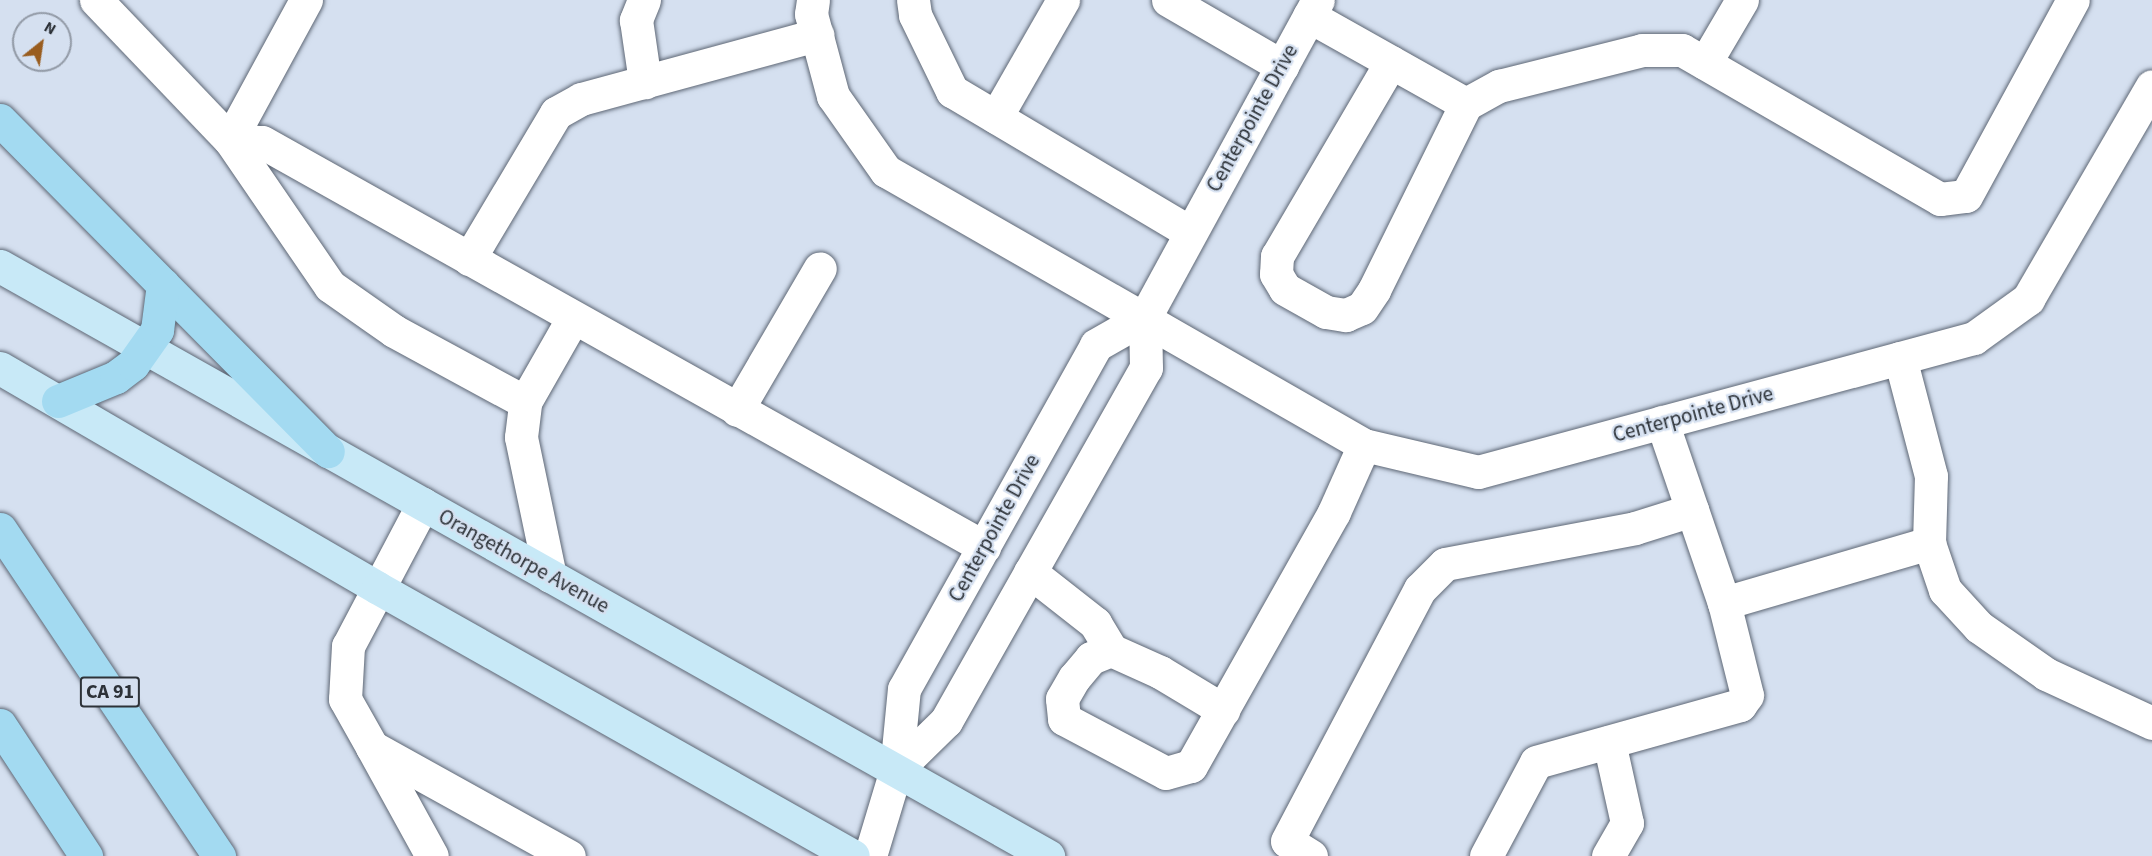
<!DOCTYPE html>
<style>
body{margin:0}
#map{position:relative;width:2152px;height:856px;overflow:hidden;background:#d5e0f0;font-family:"Source Sans 3",sans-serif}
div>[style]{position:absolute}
.roads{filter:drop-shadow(0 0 2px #5e6775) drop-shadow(0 0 2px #5e6775)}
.minor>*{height:33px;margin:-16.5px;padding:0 16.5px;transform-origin:16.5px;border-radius:16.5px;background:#fff}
.major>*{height:33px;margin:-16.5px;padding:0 16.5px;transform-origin:16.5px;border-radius:16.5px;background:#c8e9f7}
.highway>*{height:33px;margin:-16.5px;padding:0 16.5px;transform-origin:16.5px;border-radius:16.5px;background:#a3daf1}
span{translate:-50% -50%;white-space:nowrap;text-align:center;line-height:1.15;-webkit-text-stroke:4.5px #d5e0f0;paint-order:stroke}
.shield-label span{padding:2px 4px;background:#d5e0f0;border:2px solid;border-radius:4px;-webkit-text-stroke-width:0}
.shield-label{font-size:20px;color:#2d3238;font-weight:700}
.street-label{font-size:21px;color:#2d3238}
.north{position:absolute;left:12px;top:12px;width:60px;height:60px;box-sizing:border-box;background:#d5e0f0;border:2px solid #929aa6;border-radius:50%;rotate:30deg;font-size:16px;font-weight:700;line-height:24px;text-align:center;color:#2d3238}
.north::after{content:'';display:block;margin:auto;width:21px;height:27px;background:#995d1f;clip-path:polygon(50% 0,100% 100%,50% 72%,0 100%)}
</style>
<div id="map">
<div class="roads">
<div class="minor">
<i style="left:96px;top:0;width:194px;rotate:46.3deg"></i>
<i style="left:230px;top:140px;width:177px;rotate:55.6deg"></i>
<i style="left:330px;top:286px;width:78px;rotate:35.1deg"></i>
<i style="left:394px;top:331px;width:149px;rotate:28.5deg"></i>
<i style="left:306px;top:0;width:159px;rotate:118.5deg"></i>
<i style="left:230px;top:140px;width:32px;rotate:4deg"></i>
<i style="left:262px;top:142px;width:828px;rotate:29.29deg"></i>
<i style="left:644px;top:0;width:22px;rotate:112deg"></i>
<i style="left:636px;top:20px;width:63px;rotate:81.7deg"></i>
<i style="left:813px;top:0;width:14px;rotate:98deg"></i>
<i style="left:811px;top:14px;width:85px;rotate:75deg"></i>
<i style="left:833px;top:96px;width:92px;rotate:54.8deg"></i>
<i style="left:886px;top:171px;width:551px;rotate:29.82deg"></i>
<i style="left:1364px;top:445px;width:117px;rotate:13.3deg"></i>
<i style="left:1478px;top:472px;width:514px;rotate:-15.12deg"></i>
<i style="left:1974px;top:338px;width:67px;rotate:-35.8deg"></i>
<i style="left:2028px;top:299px;width:246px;rotate:-59.8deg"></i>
<i style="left:913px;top:0;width:15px;rotate:82deg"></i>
<i style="left:915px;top:15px;width:85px;rotate:64deg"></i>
<i style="left:952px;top:91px;width:276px;rotate:30.7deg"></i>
<i style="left:1168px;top:0;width:132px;rotate:30.1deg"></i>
<i style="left:1309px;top:16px;width:180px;rotate:29.3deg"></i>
<i style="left:1466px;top:104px;width:38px;rotate:-29deg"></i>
<i style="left:1499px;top:86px;width:147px;rotate:-14.1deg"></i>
<i style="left:1642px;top:50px;width:40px"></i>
<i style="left:1682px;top:50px;width:298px;rotate:30deg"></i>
<i style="left:1940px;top:199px;width:26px;rotate:-7deg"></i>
<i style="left:1966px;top:196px;width:223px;rotate:-61.4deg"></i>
<i style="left:1391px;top:62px;width:225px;rotate:120.4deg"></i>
<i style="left:1277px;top:256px;width:18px;rotate:93deg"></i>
<i style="left:1276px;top:274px;width:17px;rotate:59deg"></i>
<i style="left:1285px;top:289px;width:47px;rotate:29.3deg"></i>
<i style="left:1326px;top:312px;width:20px;rotate:9deg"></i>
<i style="left:1346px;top:315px;width:17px;rotate:-24deg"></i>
<i style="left:1362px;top:308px;width:22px;rotate:-56deg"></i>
<i style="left:1374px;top:290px;width:208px;rotate:-63.7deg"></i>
<i style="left:1705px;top:63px;width:73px;rotate:-59.6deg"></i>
<i style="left:996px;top:117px;width:135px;rotate:-60.2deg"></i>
<i style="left:469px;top:259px;width:170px;rotate:-59.2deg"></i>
<i style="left:556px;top:113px;width:29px;rotate:-29deg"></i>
<i style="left:581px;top:99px;width:245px;rotate:-15.2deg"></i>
<i style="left:737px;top:410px;width:164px;rotate:-59.7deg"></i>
<i style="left:1662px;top:422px;width:191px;rotate:71.1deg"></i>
<i style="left:1724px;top:603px;width:214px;rotate:-16.3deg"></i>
<i style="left:1929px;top:543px;width:67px;rotate:-88.3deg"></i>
<i style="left:1931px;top:476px;width:122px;rotate:-104.7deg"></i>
<i style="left:423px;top:504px;width:161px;rotate:117.8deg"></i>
<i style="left:348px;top:646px;width:53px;rotate:93.2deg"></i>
<i style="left:345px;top:699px;width:55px;rotate:60.6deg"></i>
<i style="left:372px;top:747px;width:225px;rotate:29deg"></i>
<i style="left:1929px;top:543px;width:50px;rotate:71.2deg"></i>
<i style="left:1945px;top:590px;width:50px;rotate:47.4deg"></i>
<i style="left:1979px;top:627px;width:82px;rotate:35deg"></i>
<i style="left:2046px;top:674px;width:117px;rotate:24.8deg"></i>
<i style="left:1030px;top:572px;width:83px;rotate:38.1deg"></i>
<i style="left:1095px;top:623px;width:31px;rotate:59deg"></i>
<i style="left:1111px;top:650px;width:54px;rotate:24.2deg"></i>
<i style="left:1160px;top:672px;width:74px;rotate:31.1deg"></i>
<i style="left:550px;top:576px;width:142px;rotate:-101.8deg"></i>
<i style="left:521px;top:437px;width:35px;rotate:-83deg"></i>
<i style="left:525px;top:402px;width:97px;rotate:-60.3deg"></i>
<i style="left:1111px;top:650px;width:22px;rotate:158deg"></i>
<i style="left:1091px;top:658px;width:26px;rotate:130deg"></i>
<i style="left:1074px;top:678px;width:24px;rotate:120deg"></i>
<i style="left:1062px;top:699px;width:20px;rotate:84deg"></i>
<i style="left:1064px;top:719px;width:115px;rotate:27.9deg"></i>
<i style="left:1166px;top:773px;width:26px;rotate:-16deg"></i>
<i style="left:1191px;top:766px;width:291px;rotate:-60.6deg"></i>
<i style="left:1334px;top:512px;width:73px;rotate:-65.9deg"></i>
<i style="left:372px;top:747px;width:124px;rotate:61.2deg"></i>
<i style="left:896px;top:770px;width:70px;rotate:-44.4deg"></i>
<i style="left:946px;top:721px;width:406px;rotate:-60.5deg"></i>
<i style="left:1146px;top:368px;width:51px;rotate:-91.1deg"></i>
<i style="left:1145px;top:317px;width:361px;rotate:-61.4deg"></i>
<i style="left:870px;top:856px;width:90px;rotate:-73.2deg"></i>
<i style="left:896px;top:770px;width:81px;rotate:-84.4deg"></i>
<i style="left:904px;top:689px;width:394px;rotate:-60.8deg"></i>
<i style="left:1096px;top:345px;width:56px;rotate:-29.7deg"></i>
<i style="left:1311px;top:856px;width:28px;rotate:-148deg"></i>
<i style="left:1287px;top:841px;width:285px;rotate:-62.2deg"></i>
<i style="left:1420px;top:589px;width:35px;rotate:-45deg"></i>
<i style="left:1445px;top:564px;width:193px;rotate:-10.7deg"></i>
<i style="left:1635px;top:528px;width:60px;rotate:-17.5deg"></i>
<i style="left:1486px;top:856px;width:106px;rotate:-62deg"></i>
<i style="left:1536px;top:762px;width:212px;rotate:-15.6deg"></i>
<i style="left:1740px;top:705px;width:12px;rotate:-55deg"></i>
<i style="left:1747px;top:695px;width:95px;rotate:-104deg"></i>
<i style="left:1608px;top:856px;width:38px;rotate:-60deg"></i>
<i style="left:1627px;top:823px;width:83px;rotate:-102.5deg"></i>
</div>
<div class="major">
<i style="left:0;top:266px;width:1203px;rotate:29.38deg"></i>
<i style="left:0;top:368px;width:437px;rotate:30.2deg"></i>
<i style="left:378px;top:588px;width:545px;rotate:29.43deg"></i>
</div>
<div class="highway">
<i style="left:0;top:120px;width:466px;rotate:45.3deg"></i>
<i style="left:58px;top:401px;width:63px;rotate:-22.5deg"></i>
<i style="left:116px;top:377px;width:21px;rotate:-37deg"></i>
<i style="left:133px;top:364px;width:42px;rotate:-54.8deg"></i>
<i style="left:157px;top:330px;width:46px;rotate:-82.6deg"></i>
<i style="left:0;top:529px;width:394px;rotate:56.2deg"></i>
<i style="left:0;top:725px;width:157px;rotate:56.7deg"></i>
</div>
</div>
<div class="shield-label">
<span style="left:110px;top:692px">CA 91</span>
</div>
<div class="street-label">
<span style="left:1252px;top:118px;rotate:-61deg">Centerpointe Drive</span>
<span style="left:1693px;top:414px;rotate:-15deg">Centerpointe Drive</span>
<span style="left:994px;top:528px;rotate:-61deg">Centerpointe Drive</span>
<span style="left:524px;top:561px;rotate:29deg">Orangethorpe Avenue</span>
</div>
<div class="north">N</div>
</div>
